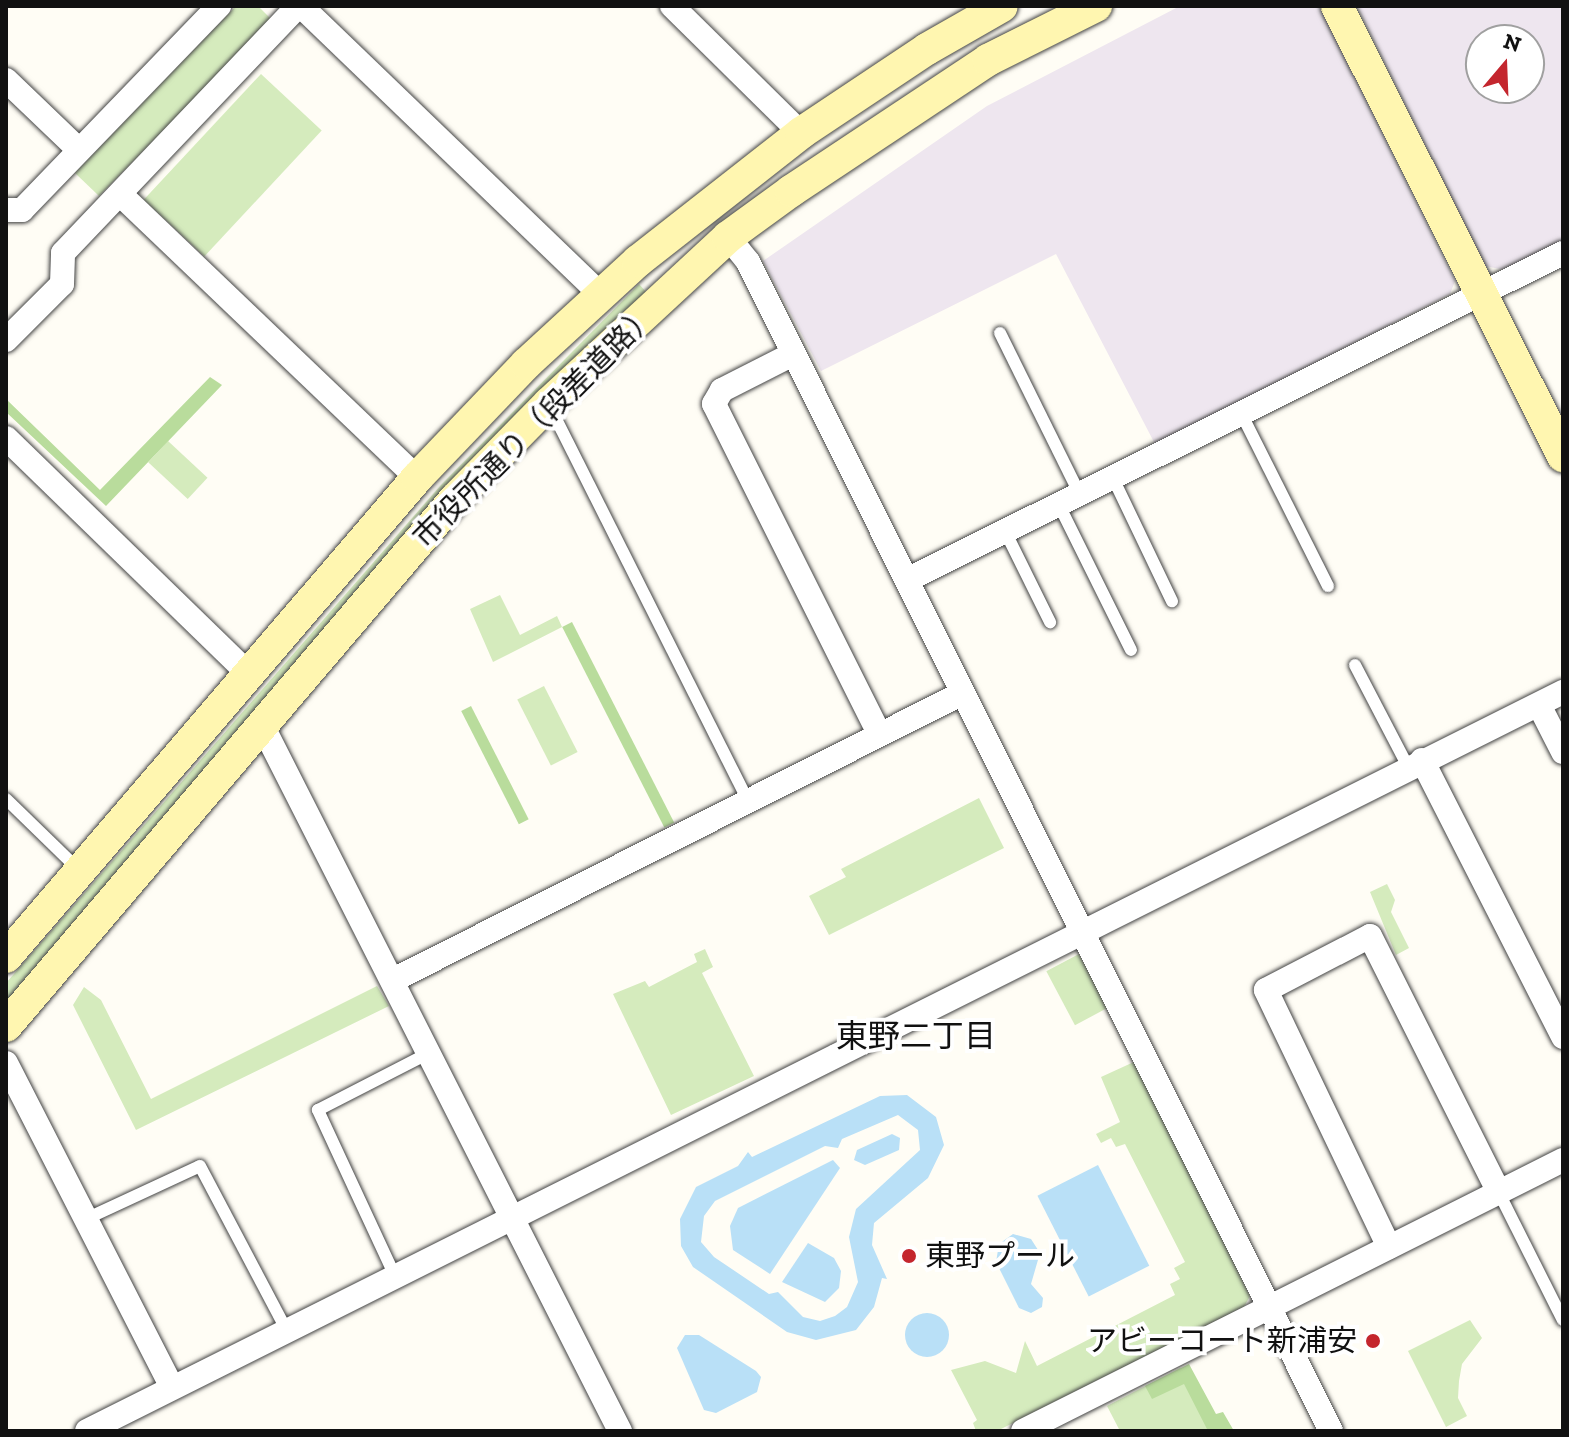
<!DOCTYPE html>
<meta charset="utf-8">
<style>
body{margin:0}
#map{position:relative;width:1569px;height:1437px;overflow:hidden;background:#fffdf5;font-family:"Zilla Slab","Noto Sans JP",serif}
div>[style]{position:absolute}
.industrial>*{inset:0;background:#eee6ef}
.green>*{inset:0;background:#d5ebbd;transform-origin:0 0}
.forest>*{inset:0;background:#b9dc9c;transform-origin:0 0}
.water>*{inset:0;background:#b9e0f7;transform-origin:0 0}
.round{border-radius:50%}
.roads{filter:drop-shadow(0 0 2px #444) drop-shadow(0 0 2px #444)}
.lane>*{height:12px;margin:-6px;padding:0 6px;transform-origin:6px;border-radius:6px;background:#fff}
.street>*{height:24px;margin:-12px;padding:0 12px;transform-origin:12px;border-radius:12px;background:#fff}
.secondary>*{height:32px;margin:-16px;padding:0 16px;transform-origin:16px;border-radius:16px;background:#fff6b0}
.dots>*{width:22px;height:22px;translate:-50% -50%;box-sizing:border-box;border:4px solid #fff;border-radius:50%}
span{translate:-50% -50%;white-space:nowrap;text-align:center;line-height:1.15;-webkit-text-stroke:8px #fff;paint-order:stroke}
.street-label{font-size:30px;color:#111}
.poi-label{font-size:30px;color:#111}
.left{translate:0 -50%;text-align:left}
.right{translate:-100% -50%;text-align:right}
.neighbourhood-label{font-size:32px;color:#111}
.frame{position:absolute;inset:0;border:8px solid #111;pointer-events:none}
.north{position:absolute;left:1465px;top:24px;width:80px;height:80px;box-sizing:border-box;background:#fff;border:2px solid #a0a0a0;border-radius:50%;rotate:19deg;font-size:22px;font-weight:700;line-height:32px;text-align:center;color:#111}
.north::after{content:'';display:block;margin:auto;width:28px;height:36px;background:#c4262e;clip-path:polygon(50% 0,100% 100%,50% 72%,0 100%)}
</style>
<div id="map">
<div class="industrial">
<i style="clip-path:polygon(1180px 6px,1319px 6px,1455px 281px,1450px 294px,1155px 444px,1056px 254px,821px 371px,763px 261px,987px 106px)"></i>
<i style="clip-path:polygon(evenodd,1357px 6px,1563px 6px,1563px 241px,1505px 270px,1485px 266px,1357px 6px,1481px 40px,1529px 40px,1529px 88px,1481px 88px,1481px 40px)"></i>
</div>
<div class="green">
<i style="clip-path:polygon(236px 6px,258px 6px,272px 20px,99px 196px,75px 173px)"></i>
<i style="left:261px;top:74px;width:83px;height:172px;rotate:43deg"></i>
<i style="clip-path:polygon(639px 284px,647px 293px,6px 1005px,6px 983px,441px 485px)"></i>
<i style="left:168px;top:441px;width:54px;height:29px;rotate:43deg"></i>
<i style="clip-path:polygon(500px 595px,520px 635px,557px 616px,562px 627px,493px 662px,470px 609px)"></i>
<i style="left:544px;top:686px;width:74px;height:30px;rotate:63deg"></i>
<i style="clip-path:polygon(979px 798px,1004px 848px,829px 935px,809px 896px,846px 877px,841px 869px)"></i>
<i style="clip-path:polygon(1387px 884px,1395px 900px,1391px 912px,1409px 948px,1396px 955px,1370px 892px)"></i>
<i style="clip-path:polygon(705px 949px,713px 967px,702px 973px,754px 1076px,671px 1115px,613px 994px,645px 981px,649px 987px,697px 962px,694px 954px)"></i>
<i style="left:1079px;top:954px;width:61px;height:37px;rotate:62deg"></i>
<i style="clip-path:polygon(377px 986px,389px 1006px,136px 1130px,73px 1005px,84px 987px,101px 1000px,151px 1099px)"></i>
<i style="clip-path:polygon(1136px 1061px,1250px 1296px,1244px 1307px,997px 1431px,976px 1431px,973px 1423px,977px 1420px,951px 1370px,985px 1361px,1016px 1373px,1025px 1341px,1037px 1366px,1175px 1295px,1170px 1284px,1180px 1279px,1174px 1268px,1185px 1262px,1125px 1144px,1116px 1147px,1111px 1138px,1101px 1143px,1096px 1134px,1120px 1122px,1101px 1077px)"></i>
<i style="clip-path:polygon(1470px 1320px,1482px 1338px,1462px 1364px,1459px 1381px,1458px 1398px,1467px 1416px,1446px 1427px,1408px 1351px)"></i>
<i style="clip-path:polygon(1180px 1368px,1212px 1431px,1120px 1431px,1107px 1406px)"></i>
</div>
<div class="forest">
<i style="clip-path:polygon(210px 377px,222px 385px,106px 506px,6px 412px,6px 399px,100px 490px)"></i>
<i style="left:572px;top:622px;width:225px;height:11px;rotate:63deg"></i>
<i style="left:471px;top:706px;width:127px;height:11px;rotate:63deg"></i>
<i style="clip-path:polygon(1189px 1364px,1216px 1414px,1223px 1412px,1234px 1431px,1208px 1431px,1184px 1384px,1152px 1399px,1145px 1386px)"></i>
</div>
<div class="water">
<i style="clip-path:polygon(evenodd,907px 1095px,936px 1117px,944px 1145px,928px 1178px,874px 1223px,872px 1245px,887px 1279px,882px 1278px,874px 1307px,856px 1330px,816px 1340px,787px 1332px,693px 1267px,681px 1246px,680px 1219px,696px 1187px,738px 1166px,748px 1152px,752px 1157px,880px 1096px,907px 1095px,898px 1115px,918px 1130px,920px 1150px,856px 1209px,849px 1237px,858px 1282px,847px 1307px,835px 1316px,820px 1321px,803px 1317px,778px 1292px,769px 1294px,714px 1257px,701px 1242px,704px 1216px,715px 1201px,825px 1146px,838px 1148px,842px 1139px,898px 1115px)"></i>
<i style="clip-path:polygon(892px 1134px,900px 1138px,899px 1150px,865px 1165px,854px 1160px,857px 1150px)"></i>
<i style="clip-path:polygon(833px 1160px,840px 1168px,770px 1274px,733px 1250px,730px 1226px,738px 1208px)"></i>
<i style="left:1098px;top:1165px;width:113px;height:68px;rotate:63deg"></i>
<i style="clip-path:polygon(1013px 1234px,1031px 1239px,1040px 1253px,1031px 1284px,1043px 1298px,1042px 1307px,1031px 1313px,1019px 1308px,996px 1262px,999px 1244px)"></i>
<i style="clip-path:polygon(808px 1243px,834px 1258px,841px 1271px,839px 1288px,825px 1302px,782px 1282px)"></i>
<i class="round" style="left:905px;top:1313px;width:44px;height:44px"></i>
<i style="clip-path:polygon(685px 1335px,699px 1335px,756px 1371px,761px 1377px,757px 1392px,716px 1413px,704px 1410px,677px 1348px)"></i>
</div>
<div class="roads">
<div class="lane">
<i style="left:1000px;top:333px;width:178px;rotate:63.7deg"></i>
<i style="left:549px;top:405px;width:441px;rotate:63.3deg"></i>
<i style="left:1240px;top:411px;width:196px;rotate:63.3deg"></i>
<i style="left:1112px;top:476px;width:139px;rotate:64.4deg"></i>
<i style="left:1058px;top:503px;width:164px;rotate:63.6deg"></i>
<i style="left:1005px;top:531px;width:102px;rotate:63.7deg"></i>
<i style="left:1355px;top:665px;width:115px;rotate:62.5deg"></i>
<i style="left:6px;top:799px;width:100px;rotate:44.2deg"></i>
<i style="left:1499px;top:1193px;width:142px;rotate:63.3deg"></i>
<i style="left:88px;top:1218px;width:123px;rotate:-24.9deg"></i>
<i style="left:200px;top:1166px;width:184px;rotate:62.2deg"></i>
<i style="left:394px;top:1274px;width:181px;rotate:-114.9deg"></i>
<i style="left:318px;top:1110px;width:125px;rotate:-27.2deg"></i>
</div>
<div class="street">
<i style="left:301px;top:6px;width:415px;rotate:43.9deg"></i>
<i style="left:672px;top:6px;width:181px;rotate:44.6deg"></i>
<i style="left:6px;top:80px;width:101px;rotate:43.8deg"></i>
<i style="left:120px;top:194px;width:411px;rotate:43.7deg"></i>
<i style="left:6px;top:210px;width:16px"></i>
<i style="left:22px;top:210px;width:284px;rotate:-46deg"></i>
<i style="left:728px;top:237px;width:32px;rotate:51deg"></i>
<i style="left:748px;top:262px;width:1306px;rotate:63.49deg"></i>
<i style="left:6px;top:340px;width:79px;rotate:-45deg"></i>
<i style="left:62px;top:284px;width:31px;rotate:-88deg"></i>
<i style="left:63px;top:253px;width:341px;rotate:-46.4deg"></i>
<i style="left:793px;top:354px;width:80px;rotate:153.1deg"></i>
<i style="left:722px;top:390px;width:16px;rotate:120deg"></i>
<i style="left:714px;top:404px;width:369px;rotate:63.4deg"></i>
<i style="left:6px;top:438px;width:339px;rotate:44.2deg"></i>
<i style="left:907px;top:580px;width:733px;rotate:-26.5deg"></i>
<i style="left:1539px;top:705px;width:53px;rotate:62.9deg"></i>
<i style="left:262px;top:725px;width:792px;rotate:63.11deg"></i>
<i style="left:1422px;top:760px;width:311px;rotate:63deg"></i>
<i style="left:393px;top:980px;width:634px;rotate:-26.73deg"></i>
<i style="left:6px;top:1063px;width:364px;rotate:62.9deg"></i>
<i style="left:1389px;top:1247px;width:285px;rotate:-115.6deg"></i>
<i style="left:1266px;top:990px;width:117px;rotate:-27.4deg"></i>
<i style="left:1370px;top:936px;width:288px;rotate:63.3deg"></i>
<i style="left:87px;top:1431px;width:1651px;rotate:-26.6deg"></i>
<i style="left:1023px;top:1431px;width:604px;rotate:-26.65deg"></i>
</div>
<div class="secondary">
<i style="left:1337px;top:6px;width:504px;rotate:63.33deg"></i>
<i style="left:6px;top:957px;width:631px;rotate:-49.37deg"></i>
<i style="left:417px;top:478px;width:158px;rotate:-46.3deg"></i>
<i style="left:526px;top:364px;width:152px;rotate:-42.6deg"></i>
<i style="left:638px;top:261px;width:207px;rotate:-38.1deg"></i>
<i style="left:801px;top:133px;width:151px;rotate:-33.7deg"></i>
<i style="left:927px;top:49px;width:86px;rotate:-29.8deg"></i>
<i style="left:6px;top:1026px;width:692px;rotate:-49.57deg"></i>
<i style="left:455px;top:499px;width:134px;rotate:-45.6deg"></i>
<i style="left:549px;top:403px;width:244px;rotate:-42.8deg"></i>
<i style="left:728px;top:237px;width:78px;rotate:-36.1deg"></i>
<i style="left:791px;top:191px;width:237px;rotate:-33.6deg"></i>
<i style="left:988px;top:60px;width:121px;rotate:-26.6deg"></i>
</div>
</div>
<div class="dots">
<i style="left:909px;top:1256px;background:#c4262e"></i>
<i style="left:1373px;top:1341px;background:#c4262e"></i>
</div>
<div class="street-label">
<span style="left:535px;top:426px;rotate:-45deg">市役所通り（段差道路）</span>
</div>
<div class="poi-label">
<span class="left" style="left:925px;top:1256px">東野プール</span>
<span class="right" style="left:1357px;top:1341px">アビーコート新浦安</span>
</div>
<div class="neighbourhood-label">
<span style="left:916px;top:1036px">東野二丁目</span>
</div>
<div class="frame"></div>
<div class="north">N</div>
</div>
